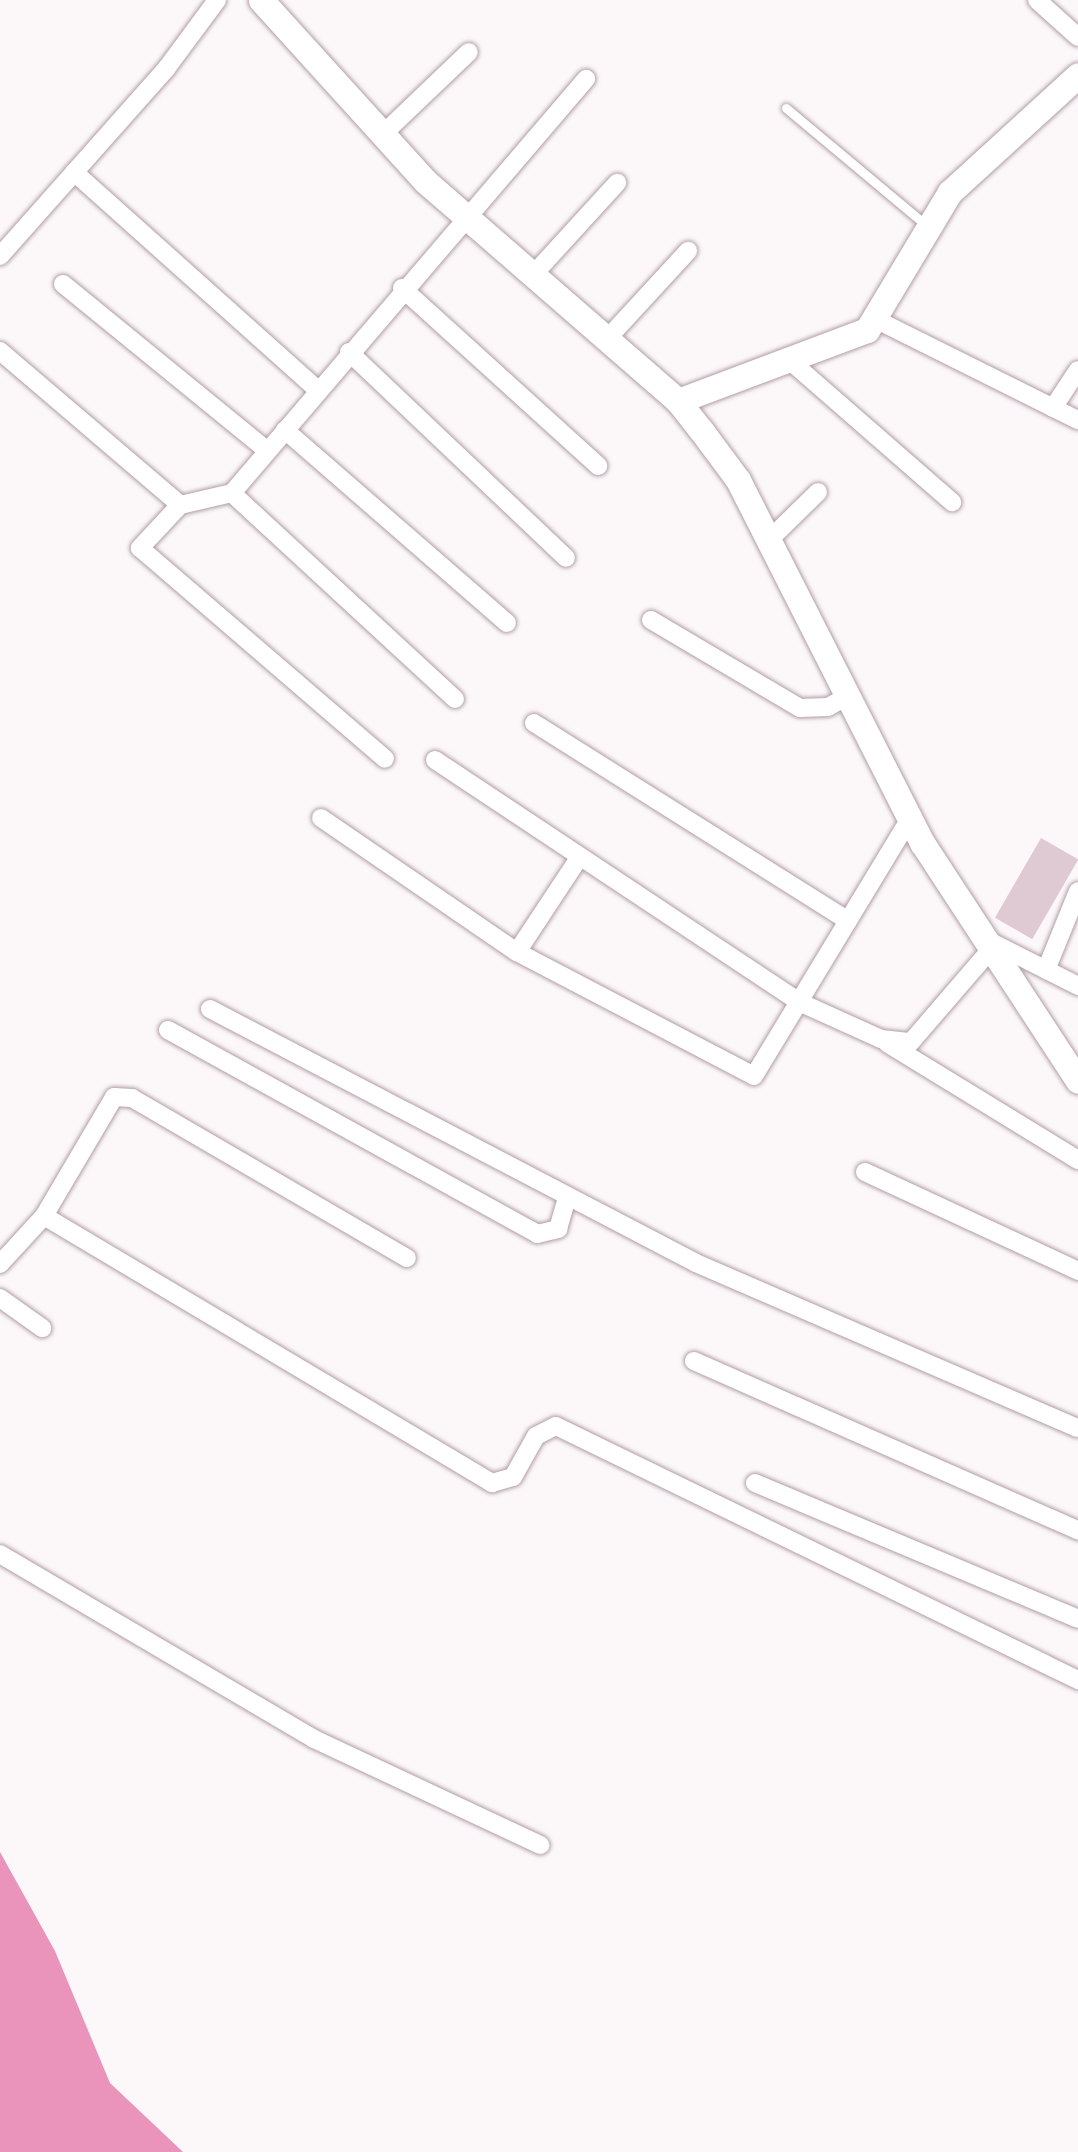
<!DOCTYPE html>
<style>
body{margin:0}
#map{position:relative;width:1078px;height:2152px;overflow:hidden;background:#fcf8fa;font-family:"Alegreya Sans",sans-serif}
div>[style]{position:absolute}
.water>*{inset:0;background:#ea94bb}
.building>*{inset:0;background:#dfc9d2;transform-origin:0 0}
.roads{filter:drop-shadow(0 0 2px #b19da5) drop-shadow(0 0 2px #b19da5)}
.lane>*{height:9px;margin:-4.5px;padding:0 4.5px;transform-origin:4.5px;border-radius:4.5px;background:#fff}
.street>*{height:18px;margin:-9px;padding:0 9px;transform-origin:9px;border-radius:9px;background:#fff}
.secondary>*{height:25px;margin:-12.5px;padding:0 12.5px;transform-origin:12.5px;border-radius:12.5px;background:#fff}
span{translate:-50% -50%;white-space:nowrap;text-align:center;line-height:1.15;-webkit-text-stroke:8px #fcf8fa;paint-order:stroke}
</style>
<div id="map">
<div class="water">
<i style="clip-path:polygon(0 1852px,55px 1951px,110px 2083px,183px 2152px,0 2152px)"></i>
</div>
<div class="building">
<i style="left:1041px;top:838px;width:43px;height:92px;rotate:30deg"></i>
</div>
<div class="roads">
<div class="lane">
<i style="left:786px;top:108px;width:182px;rotate:39.9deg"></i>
</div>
<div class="street">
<i style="left:1037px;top:0;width:55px;rotate:42.1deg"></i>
<i style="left:382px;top:135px;width:120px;rotate:-43.7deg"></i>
<i style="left:74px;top:172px;width:327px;rotate:41.8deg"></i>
<i style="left:0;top:256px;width:250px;rotate:-48.4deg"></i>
<i style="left:166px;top:69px;width:86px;rotate:-53.5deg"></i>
<i style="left:533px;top:275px;width:125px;rotate:-47.6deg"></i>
<i style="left:63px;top:284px;width:264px;rotate:39.2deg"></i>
<i style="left:402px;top:288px;width:265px;rotate:42.2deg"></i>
<i style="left:875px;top:319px;width:227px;rotate:26.5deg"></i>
<i style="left:607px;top:339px;width:120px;rotate:-47.4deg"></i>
<i style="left:0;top:351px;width:237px;rotate:40.5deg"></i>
<i style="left:349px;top:352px;width:299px;rotate:43.5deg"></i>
<i style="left:788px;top:359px;width:218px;rotate:41.1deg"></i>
<i style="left:1053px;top:408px;width:45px;rotate:-56.7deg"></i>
<i style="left:285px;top:430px;width:294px;rotate:41deg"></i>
<i style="left:232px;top:493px;width:53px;rotate:167deg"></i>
<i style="left:180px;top:505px;width:59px;rotate:132.9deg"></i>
<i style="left:140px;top:548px;width:323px;rotate:40.7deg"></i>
<i style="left:768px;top:541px;width:70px;rotate:-44.4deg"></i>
<i style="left:651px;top:620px;width:173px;rotate:30.6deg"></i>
<i style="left:800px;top:708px;width:28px;rotate:-2deg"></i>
<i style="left:828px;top:707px;width:23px;rotate:-29deg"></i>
<i style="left:455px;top:699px;width:304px;rotate:-137.3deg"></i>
<i style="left:232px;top:493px;width:545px;rotate:-49.47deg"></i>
<i style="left:534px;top:723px;width:371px;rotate:32.2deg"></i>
<i style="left:435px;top:760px;width:437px;rotate:33.6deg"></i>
<i style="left:799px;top:1002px;width:90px;rotate:24.3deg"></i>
<i style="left:881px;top:1039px;width:30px;rotate:6deg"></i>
<i style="left:911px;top:1042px;width:121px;rotate:-49.3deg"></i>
<i style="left:321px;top:818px;width:237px;rotate:34.4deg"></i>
<i style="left:517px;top:952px;width:267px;rotate:27.6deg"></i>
<i style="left:754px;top:1076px;width:301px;rotate:-58.8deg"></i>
<i style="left:989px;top:941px;width:100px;rotate:26.8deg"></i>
<i style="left:517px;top:952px;width:113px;rotate:-56.6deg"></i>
<i style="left:1046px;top:970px;width:85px;rotate:-67.9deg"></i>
<i style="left:210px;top:1009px;width:548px;rotate:27.59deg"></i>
<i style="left:696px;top:1263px;width:416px;rotate:23.4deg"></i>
<i style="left:168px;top:1030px;width:422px;rotate:28.9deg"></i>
<i style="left:537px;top:1234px;width:22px;rotate:-13deg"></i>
<i style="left:558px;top:1229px;width:33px;rotate:-74deg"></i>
<i style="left:887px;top:1043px;width:224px;rotate:31.5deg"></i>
<i style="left:865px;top:1172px;width:235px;rotate:24.9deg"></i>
<i style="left:44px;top:1216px;width:522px;rotate:30.79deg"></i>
<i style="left:492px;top:1483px;width:22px;rotate:-16deg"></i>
<i style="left:513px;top:1477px;width:47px;rotate:-60.7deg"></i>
<i style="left:536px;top:1436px;width:22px;rotate:-27deg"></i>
<i style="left:556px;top:1426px;width:581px;rotate:25.95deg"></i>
<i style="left:0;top:1264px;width:65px;rotate:-47.5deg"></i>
<i style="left:44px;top:1216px;width:138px;rotate:-59.5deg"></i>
<i style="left:114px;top:1097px;width:18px;rotate:3deg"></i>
<i style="left:132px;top:1098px;width:318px;rotate:30.2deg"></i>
<i style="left:0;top:1298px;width:52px;rotate:35.5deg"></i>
<i style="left:694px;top:1361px;width:420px;rotate:23.8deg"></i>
<i style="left:755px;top:1483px;width:350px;rotate:22.8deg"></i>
<i style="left:0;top:1554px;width:364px;rotate:30.5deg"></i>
<i style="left:314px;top:1739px;width:250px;rotate:25.1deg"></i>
</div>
<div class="secondary">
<i style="left:261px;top:0;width:244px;rotate:47.8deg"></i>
<i style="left:425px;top:181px;width:335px;rotate:41deg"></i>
<i style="left:678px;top:401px;width:37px;rotate:52deg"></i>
<i style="left:701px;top:430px;width:62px;rotate:53.5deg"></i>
<i style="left:738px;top:480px;width:408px;rotate:63.1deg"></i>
<i style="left:923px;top:844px;width:283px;rotate:56.8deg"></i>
<i style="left:678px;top:401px;width:202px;rotate:-20.6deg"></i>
<i style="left:867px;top:330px;width:161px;rotate:-59deg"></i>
<i style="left:950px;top:192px;width:173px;rotate:-42.4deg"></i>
</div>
</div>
</div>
